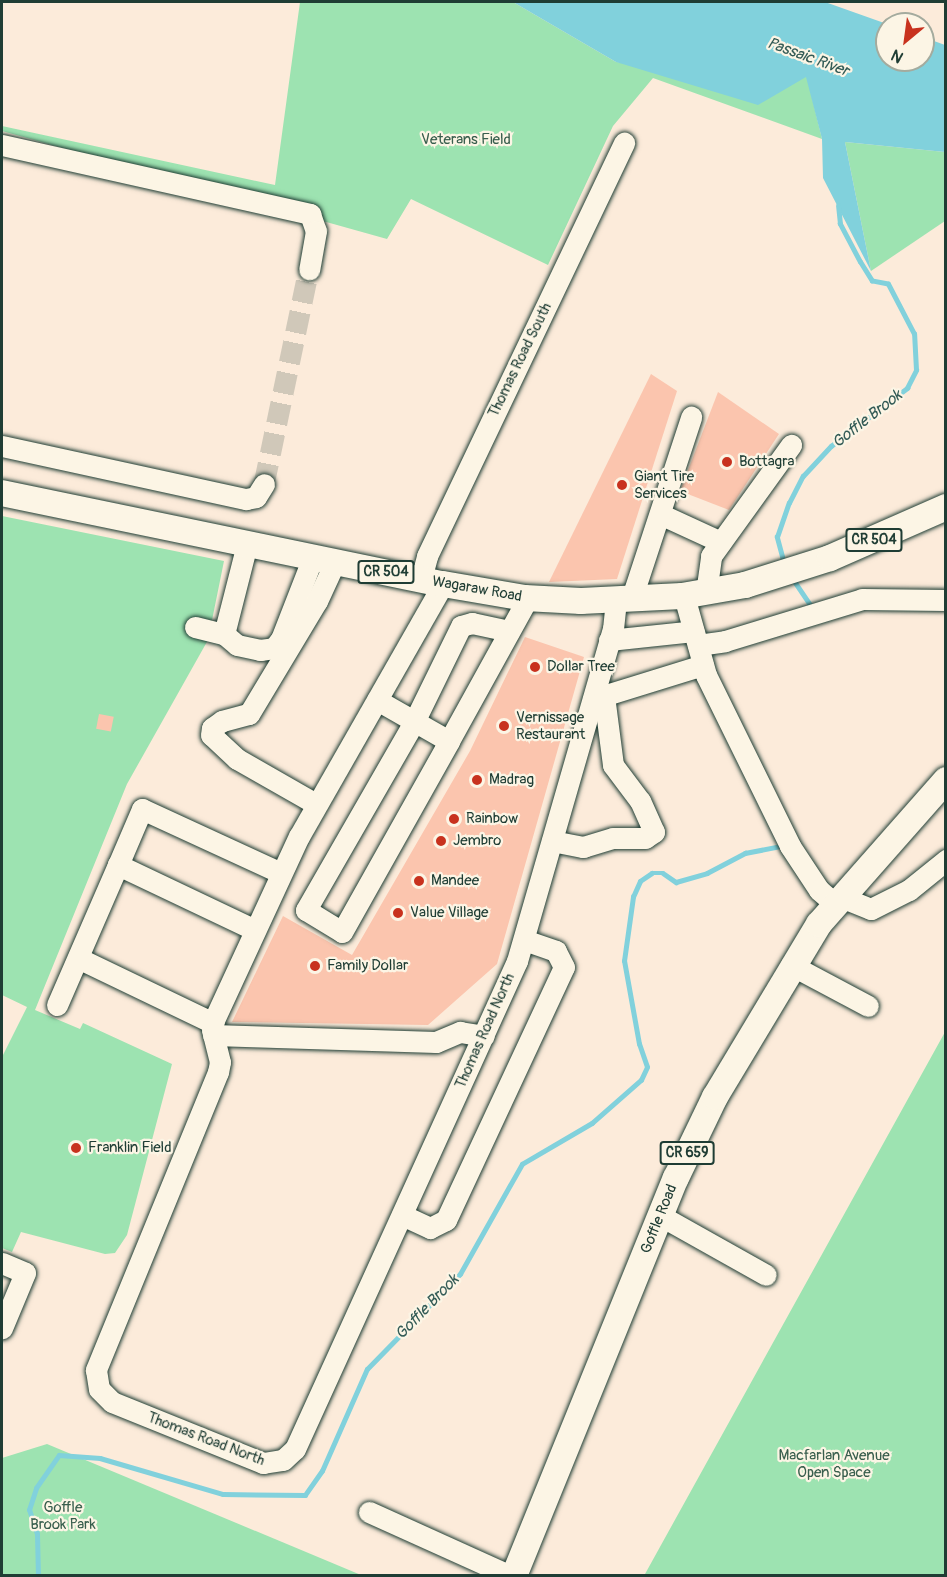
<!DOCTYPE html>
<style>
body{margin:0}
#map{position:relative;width:947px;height:1577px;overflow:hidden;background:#fcebda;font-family:Pangolin,sans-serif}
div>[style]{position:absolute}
.green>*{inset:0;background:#9de3b1}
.water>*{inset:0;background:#81d1dc}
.stream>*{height:4.5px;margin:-2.25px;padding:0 2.25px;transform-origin:2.25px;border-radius:2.25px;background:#81d1dc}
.building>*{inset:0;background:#fbc5ae;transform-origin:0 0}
.minor-tunnel>*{height:21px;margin-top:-10.5px;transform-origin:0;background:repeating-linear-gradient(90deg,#d0c8b9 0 21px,transparent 0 31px)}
.roads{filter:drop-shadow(0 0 2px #1f3d34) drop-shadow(0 0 2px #1f3d34)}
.minor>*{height:21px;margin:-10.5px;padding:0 10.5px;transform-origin:10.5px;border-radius:10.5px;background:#fcf5e5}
.major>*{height:26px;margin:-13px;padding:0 13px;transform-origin:13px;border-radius:13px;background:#fcf5e5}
.dots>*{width:16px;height:16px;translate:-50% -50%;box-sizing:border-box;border:3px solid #fcf5e5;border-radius:50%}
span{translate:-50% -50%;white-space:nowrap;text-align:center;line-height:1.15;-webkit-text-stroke:4.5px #fcf5e5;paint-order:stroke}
.shield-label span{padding:2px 4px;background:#fcf5e5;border:2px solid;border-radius:4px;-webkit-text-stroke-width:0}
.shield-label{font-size:14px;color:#1f3d34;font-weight:700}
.park-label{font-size:15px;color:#385e4d}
.street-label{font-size:15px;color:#1f3d34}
.poi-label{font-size:15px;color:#1f3d34}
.left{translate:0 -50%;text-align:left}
.water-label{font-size:16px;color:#335b56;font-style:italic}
.frame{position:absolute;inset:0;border:3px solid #1f3d34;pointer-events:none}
.north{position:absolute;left:875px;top:12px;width:60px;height:60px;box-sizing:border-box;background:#fcf5e5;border:2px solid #a4ab9e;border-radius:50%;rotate:209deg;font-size:16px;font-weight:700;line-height:24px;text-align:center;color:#1f3d34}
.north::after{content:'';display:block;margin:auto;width:21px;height:27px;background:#c8321e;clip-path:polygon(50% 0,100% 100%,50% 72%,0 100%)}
</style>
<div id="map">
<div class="green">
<i style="clip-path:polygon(300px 2px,513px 2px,616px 62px,807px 77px,822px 139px,653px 78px,613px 126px,548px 265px,411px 199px,387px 239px,2px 131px,2px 126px,275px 185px)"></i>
<i style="clip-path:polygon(845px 142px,945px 152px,945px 221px,871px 271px)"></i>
<i style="clip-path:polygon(2px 516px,224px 561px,208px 640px,127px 784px,35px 1010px,80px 1029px,83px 1023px,172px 1064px,127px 1235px,115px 1253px,105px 1254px,21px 1232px,12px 1252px,2px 1248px,2px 1057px,27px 1007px,2px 995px)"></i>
<i style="clip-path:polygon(945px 1032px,945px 1575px,644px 1575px,645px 1574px)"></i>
<i style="clip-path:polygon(47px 1444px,361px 1575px,2px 1575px,2px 1458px)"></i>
</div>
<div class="water">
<i style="clip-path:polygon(513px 2px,825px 2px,887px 24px,887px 60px,923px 60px,923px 37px,945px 45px,945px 152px,845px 142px,871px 271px,823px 178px,822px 139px,806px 77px,758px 105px,616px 62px)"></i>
</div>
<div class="stream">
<i style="left:784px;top:564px;width:28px;rotate:-105deg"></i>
<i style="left:777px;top:537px;width:36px;rotate:-71deg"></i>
<i style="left:789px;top:503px;width:30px;rotate:-63deg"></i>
<i style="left:803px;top:476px;width:41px;rotate:-47deg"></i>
<i style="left:831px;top:446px;width:96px;rotate:-37.3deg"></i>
<i style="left:907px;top:388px;width:20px;rotate:-63deg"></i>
<i style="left:916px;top:370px;width:36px;rotate:-93deg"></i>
<i style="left:914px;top:334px;width:56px;rotate:-117.5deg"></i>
<i style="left:888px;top:284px;width:16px;rotate:-169deg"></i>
<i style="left:872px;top:281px;width:22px;rotate:-122deg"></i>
<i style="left:860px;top:262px;width:43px;rotate:-117.8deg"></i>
<i style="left:840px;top:224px;width:18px;rotate:-96deg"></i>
<i style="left:793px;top:579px;width:30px;rotate:56deg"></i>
<i style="left:38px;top:1576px;width:42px;rotate:-91.4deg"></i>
<i style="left:37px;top:1534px;width:25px;rotate:-108deg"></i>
<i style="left:29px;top:1510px;width:23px;rotate:-72deg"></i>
<i style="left:36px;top:1488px;width:40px;rotate:-55.1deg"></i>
<i style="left:59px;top:1455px;width:41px;rotate:4.2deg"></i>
<i style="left:100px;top:1458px;width:128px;rotate:16.3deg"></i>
<i style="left:223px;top:1494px;width:82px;rotate:0.7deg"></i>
<i style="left:305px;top:1495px;width:29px;rotate:-55deg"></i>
<i style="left:322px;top:1471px;width:111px;rotate:-66.2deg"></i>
<i style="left:367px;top:1369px;width:133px;rotate:-45.6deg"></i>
<i style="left:460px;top:1274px;width:126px;rotate:-60.6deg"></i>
<i style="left:522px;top:1164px;width:81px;rotate:-30.4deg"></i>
<i style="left:592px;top:1123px;width:65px;rotate:-41.3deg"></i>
<i style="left:641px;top:1080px;width:14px;rotate:-65deg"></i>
<i style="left:647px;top:1067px;width:24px;rotate:-109deg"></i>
<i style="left:639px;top:1044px;width:84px;rotate:-100.2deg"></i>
<i style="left:624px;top:961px;width:65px;rotate:-82deg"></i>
<i style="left:633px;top:897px;width:17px;rotate:-66deg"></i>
<i style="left:640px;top:881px;width:14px;rotate:-34deg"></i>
<i style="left:652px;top:873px;width:11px"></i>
<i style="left:663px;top:873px;width:16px;rotate:35deg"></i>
<i style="left:676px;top:882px;width:32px;rotate:-16deg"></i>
<i style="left:707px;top:873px;width:43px;rotate:-27.8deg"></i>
<i style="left:745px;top:853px;width:38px;rotate:-11deg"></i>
</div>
<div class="building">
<i style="clip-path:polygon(651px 374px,677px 391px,617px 579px,549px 582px)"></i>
<i style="clip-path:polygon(718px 392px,779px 434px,729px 510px,680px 491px)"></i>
<i style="clip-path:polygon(525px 637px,584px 657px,497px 964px,428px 1025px,232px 1022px,283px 916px,352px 955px,470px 751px)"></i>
<i style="left:99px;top:714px;width:15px;height:15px;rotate:11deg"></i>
</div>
<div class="minor-tunnel">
<i style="left:264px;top:484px;width:220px;rotate:-78.2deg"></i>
</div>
<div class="roads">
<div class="minor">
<i style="left:2px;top:145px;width:316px;rotate:12.6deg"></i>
<i style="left:310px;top:214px;width:18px;rotate:71deg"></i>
<i style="left:316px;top:231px;width:39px;rotate:100deg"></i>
<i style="left:2px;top:446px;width:250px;rotate:12.3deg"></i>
<i style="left:246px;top:499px;width:10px;rotate:-11deg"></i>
<i style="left:256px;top:497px;width:15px;rotate:-58deg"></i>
<i style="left:660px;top:514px;width:67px;rotate:24.7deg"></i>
<i style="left:247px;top:544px;width:93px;rotate:104.3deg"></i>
<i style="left:224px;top:634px;width:17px;rotate:40deg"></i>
<i style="left:237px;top:645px;width:24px;rotate:12deg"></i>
<i style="left:260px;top:650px;width:14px;rotate:-8deg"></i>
<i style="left:274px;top:648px;width:11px;rotate:-52deg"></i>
<i style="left:281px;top:639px;width:88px;rotate:-68.7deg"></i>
<i style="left:421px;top:579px;width:24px;rotate:-75deg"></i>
<i style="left:427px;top:556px;width:458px;rotate:-64.5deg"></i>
<i style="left:443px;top:584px;width:290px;rotate:119.7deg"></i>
<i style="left:299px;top:836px;width:203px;rotate:114.8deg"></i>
<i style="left:214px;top:1020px;width:10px;rotate:101deg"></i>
<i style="left:212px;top:1030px;width:33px;rotate:76deg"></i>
<i style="left:220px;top:1062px;width:10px;rotate:101deg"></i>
<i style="left:218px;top:1072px;width:322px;rotate:112.3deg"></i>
<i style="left:96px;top:1370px;width:19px;rotate:81deg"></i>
<i style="left:99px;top:1389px;width:18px;rotate:45deg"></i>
<i style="left:112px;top:1402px;width:163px;rotate:22deg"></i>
<i style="left:263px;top:1463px;width:20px;rotate:-9deg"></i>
<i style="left:283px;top:1460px;width:16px;rotate:-43deg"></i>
<i style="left:295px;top:1449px;width:536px;rotate:-65.54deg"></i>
<i style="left:517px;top:961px;width:346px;rotate:-73.9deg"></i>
<i style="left:613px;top:629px;width:28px;rotate:-84deg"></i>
<i style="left:706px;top:593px;width:37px;rotate:-82deg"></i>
<i style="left:711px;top:556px;width:137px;rotate:-54.2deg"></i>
<i style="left:684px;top:596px;width:82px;rotate:74.4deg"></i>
<i style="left:706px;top:675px;width:191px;rotate:63.8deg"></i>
<i style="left:790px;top:846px;width:53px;rotate:56.6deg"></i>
<i style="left:819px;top:890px;width:21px;rotate:41deg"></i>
<i style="left:631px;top:600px;width:193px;rotate:-71.8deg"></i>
<i style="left:195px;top:627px;width:30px;rotate:14deg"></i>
<i style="left:509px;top:631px;width:38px;rotate:-168deg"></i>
<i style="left:472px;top:623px;width:11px;rotate:165deg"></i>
<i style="left:461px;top:626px;width:107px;rotate:116.1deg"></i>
<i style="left:414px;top:722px;width:217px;rotate:119.9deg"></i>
<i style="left:306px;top:910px;width:42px;rotate:31.4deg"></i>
<i style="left:342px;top:932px;width:219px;rotate:-60.7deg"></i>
<i style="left:449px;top:741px;width:163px;rotate:-61.1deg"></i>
<i style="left:609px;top:640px;width:85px;rotate:-6deg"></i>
<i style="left:698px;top:645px;width:27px;rotate:-8deg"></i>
<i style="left:725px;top:641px;width:143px;rotate:-17deg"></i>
<i style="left:862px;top:599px;width:84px;rotate:0.7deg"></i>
<i style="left:593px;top:699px;width:115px;rotate:-17.2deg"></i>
<i style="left:377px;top:700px;width:83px;rotate:29.7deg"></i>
<i style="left:316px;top:804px;width:91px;rotate:-150.3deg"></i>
<i style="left:237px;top:759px;width:35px;rotate:-137deg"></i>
<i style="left:211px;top:735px;width:7px;rotate:-82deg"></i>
<i style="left:212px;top:728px;width:12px;rotate:-35deg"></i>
<i style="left:222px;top:721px;width:28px;rotate:-15deg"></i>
<i style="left:249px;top:714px;width:132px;rotate:-59deg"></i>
<i style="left:317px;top:601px;width:43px;rotate:-65.2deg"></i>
<i style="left:552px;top:841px;width:32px;rotate:11deg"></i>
<i style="left:583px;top:847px;width:31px;rotate:-17deg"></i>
<i style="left:613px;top:838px;width:32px"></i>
<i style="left:645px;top:838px;width:11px;rotate:-34deg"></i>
<i style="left:654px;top:832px;width:34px;rotate:-114deg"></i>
<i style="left:640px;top:801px;width:45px;rotate:-126.9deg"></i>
<i style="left:613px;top:765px;width:70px;rotate:-97.4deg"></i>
<i style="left:841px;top:897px;width:32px;rotate:22deg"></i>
<i style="left:871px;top:909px;width:42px;rotate:-26.6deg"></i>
<i style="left:909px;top:890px;width:48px;rotate:-39deg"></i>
<i style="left:255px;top:930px;width:152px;rotate:-154.6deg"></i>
<i style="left:118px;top:865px;width:61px;rotate:-66.8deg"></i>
<i style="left:142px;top:809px;width:153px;rotate:24.7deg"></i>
<i style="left:78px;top:958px;width:150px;rotate:25.7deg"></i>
<i style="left:791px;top:965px;width:87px;rotate:28deg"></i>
<i style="left:57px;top:1005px;width:153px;rotate:-66.5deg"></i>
<i style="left:213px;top:1035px;width:223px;rotate:1.8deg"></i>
<i style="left:436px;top:1042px;width:26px;rotate:-23deg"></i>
<i style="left:460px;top:1032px;width:24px;rotate:9deg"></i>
<i style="left:402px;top:1215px;width:31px;rotate:25deg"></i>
<i style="left:430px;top:1228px;width:18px;rotate:-27deg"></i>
<i style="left:446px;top:1220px;width:279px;rotate:-65deg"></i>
<i style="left:564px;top:967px;width:18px;rotate:-117deg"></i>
<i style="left:556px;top:951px;width:34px;rotate:-161deg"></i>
<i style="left:661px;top:1216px;width:120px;rotate:29.3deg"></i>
<i style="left:2px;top:1263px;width:25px;rotate:23deg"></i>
<i style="left:25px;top:1273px;width:60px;rotate:112.7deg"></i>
<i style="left:369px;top:1512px;width:156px;rotate:24.3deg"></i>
</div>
<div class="major">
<i style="left:2px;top:493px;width:450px;rotate:11.7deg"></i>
<i style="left:443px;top:584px;width:83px;rotate:9.7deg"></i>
<i style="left:525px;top:598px;width:56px;rotate:3.1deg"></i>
<i style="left:581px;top:601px;width:101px;rotate:-2.8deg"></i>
<i style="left:682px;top:596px;width:64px;rotate:-9.9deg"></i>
<i style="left:745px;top:585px;width:89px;rotate:-17.6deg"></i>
<i style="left:830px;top:558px;width:127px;rotate:-23.7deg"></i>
<i style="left:514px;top:1576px;width:430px;rotate:-67.9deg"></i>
<i style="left:676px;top:1178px;width:90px;rotate:-64.3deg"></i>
<i style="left:715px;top:1097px;width:202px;rotate:-59deg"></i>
<i style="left:819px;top:924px;width:192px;rotate:-48.6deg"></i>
</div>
</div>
<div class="dots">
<i style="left:727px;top:462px;background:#c8321e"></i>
<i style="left:622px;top:485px;background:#c8321e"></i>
<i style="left:535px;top:667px;background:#c8321e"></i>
<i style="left:504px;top:726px;background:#c8321e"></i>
<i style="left:477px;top:780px;background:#c8321e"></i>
<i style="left:454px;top:819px;background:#c8321e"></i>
<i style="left:441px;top:841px;background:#c8321e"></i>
<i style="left:419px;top:881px;background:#c8321e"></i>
<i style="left:398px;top:913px;background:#c8321e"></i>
<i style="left:315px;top:966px;background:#c8321e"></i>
<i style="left:76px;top:1148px;background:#c8321e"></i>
</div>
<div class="shield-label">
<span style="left:874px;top:540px">CR 504</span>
<span style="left:386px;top:572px">CR 504</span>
<span style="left:687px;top:1153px">CR 659</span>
</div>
<div class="park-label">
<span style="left:466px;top:140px">Veterans Field</span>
<span style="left:834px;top:1464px">Macfarlan Avenue<br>Open Space</span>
<span style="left:63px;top:1516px">Goffle<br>Brook Park</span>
</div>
<div class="street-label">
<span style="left:520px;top:360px;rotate:-64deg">Thomas Road South</span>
<span style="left:477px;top:589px;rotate:10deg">Wagaraw Road</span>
<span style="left:485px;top:1031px;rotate:-66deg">Thomas Road North</span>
<span style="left:659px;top:1219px;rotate:-68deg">Goffle Road</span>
<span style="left:206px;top:1439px;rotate:21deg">Thomas Road North</span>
</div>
<div class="poi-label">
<span class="left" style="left:739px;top:462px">Bottagra</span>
<span class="left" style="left:634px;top:485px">Giant Tire<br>Services</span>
<span class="left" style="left:547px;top:667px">Dollar Tree</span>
<span class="left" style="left:516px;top:726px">Vernissage<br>Restaurant</span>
<span class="left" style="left:489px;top:780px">Madrag</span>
<span class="left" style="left:466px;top:819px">Rainbow</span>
<span class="left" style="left:453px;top:841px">Jembro</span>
<span class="left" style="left:431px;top:881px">Mandee</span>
<span class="left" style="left:410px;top:913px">Value Village</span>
<span class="left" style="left:327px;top:966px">Family Dollar</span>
<span class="left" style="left:88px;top:1148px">Franklin Field</span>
</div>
<div class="water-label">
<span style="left:808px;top:57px;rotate:20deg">Passaic River</span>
<span style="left:867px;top:419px;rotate:-38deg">Goffle Brook</span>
<span style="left:427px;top:1307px;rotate:-46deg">Goffle Brook</span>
</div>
<div class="frame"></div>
<div class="north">N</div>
</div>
